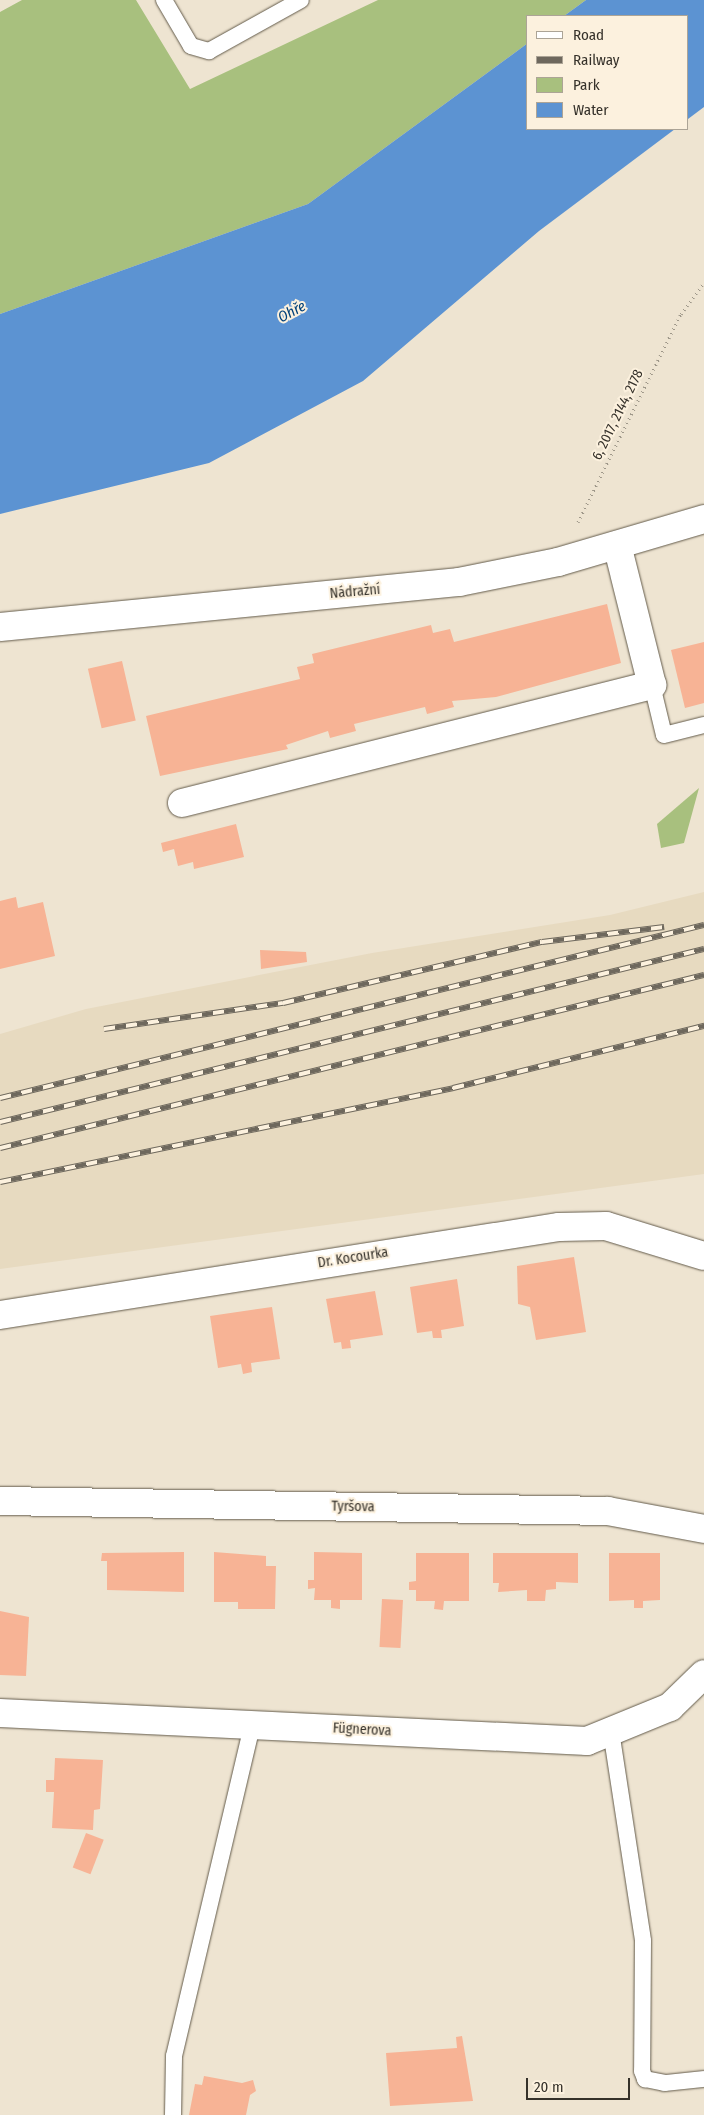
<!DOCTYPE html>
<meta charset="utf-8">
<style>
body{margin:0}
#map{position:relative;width:704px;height:2115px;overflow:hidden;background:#eee4d1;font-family:"Fira Sans Condensed",sans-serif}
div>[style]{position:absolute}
.built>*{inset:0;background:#e7dac0}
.green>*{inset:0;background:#a8c07e}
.water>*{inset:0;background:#5c93d2}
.building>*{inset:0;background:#f7b395;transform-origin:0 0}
.path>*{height:3px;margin-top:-1.5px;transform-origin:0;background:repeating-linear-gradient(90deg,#9e9789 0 1px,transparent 0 5px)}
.roads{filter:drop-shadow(0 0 1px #635b4b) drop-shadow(0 0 1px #635b4b)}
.service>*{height:16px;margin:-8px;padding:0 8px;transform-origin:8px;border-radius:8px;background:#fff}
.minor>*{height:28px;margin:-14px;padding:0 14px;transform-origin:14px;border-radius:14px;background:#fff}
.rail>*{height:5.5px;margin-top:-2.75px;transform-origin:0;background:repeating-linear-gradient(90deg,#fcf1de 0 11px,#6e685d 0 22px);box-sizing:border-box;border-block:1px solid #6e685d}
span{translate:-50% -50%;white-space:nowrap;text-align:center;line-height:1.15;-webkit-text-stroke:4px #fcf1de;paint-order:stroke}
.street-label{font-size:14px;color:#35312a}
.water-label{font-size:15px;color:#004079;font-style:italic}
.legend{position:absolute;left:526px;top:15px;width:162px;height:115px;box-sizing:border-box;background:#fcf1de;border:1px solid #aca496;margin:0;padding:6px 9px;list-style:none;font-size:15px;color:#35312a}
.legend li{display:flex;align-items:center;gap:10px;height:25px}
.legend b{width:25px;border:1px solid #aca496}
.scale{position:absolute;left:526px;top:2078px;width:104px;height:22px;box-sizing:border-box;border:2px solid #35312a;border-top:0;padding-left:6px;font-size:15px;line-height:18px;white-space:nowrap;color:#35312a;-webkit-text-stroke:4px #fcf1de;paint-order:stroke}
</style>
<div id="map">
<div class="built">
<i style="clip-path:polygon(704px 892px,704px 1174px,0 1269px,0 1034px,86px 1009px,372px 953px,610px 915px)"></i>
</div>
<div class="green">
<i style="clip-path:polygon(22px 0,136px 0,190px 89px,378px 0,586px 0,564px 16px,528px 16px,528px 43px,308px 204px,0 314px,0 12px)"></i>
<i style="clip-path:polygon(699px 788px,684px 843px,661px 848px,657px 824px)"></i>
</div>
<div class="water">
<i style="clip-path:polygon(586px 0,704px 0,704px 107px,688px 119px,688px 16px,564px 16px)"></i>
<i style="clip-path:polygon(528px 43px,528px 129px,675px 129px,539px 231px,363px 381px,209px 463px,0 514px,0 314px,308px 204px)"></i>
</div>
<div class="building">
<i style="clip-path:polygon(607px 604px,621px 663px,496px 697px,452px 701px,454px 707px,427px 714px,425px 707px,354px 724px,356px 731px,330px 738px,328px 731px,286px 745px,288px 749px,160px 776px,146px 716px,300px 679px,297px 667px,314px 663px,312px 654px,431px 625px,433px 633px,450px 629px,454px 642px)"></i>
<i style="clip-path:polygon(704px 642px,704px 703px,685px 708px,671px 650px)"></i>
<i style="left:122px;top:661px;width:61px;height:35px;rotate:77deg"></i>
<i style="clip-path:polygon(236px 824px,244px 857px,194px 869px,193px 862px,178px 866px,174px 849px,163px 852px,161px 843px)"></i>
<i style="clip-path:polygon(16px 897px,18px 908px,43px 902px,55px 956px,0 969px,0 901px)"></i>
<i style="clip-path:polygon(260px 950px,306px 952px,307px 962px,261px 969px)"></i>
<i style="clip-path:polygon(574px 1257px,586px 1332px,536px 1340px,530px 1307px,518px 1304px,517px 1266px)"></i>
<i style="clip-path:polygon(457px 1279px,464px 1326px,441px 1330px,442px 1338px,433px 1338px,432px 1331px,417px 1333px,410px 1287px)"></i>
<i style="clip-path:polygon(375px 1291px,383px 1335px,350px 1340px,351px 1348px,342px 1349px,341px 1342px,334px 1343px,326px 1299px)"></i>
<i style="clip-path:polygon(272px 1307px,280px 1359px,251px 1363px,252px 1372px,243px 1374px,241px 1364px,218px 1368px,210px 1316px)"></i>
<i style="clip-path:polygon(184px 1552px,184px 1592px,107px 1590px,107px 1561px,101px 1561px,102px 1553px)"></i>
<i style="clip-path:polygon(214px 1552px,266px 1556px,266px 1566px,276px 1566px,275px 1609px,238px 1609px,238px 1602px,214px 1602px)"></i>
<i style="clip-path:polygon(314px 1552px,362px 1553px,362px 1600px,340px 1600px,340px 1609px,331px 1608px,331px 1600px,314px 1600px,315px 1588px,308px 1589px,308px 1580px,314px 1580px)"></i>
<i style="clip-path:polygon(416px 1553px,469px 1553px,469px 1601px,444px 1601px,443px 1610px,434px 1609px,435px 1601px,416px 1601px,416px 1590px,409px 1590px,409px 1582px,416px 1581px)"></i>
<i style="clip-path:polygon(493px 1553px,578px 1553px,578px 1583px,556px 1582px,556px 1589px,546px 1590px,545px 1601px,527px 1601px,527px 1590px,498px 1592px,499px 1583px,493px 1583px)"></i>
<i style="clip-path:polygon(609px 1553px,660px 1553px,660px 1600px,643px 1601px,643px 1608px,634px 1608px,634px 1600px,609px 1601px)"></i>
<i style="left:382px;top:1599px;width:21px;height:48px;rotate:3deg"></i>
<i style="clip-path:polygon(0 1611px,29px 1617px,26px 1676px,0 1675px)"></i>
<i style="clip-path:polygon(55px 1758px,103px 1760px,100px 1809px,94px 1810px,93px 1830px,52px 1828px,54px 1792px,46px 1792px,46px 1780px,54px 1780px)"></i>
<i style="left:86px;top:1833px;width:19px;height:37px;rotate:21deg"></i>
<i style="clip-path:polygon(462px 2036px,473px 2101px,390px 2106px,386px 2053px,457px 2048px,456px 2037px)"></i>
<i style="clip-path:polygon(204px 2076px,242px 2083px,253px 2080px,256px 2091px,250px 2095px,246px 2115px,189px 2115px,195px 2084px,202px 2085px)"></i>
</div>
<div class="path">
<i style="left:578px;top:522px;width:232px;rotate:-63.7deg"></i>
<i style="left:681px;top:314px;width:39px;rotate:-54deg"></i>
</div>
<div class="roads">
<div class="service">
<i style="left:164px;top:0;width:53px;rotate:59.6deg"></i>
<i style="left:191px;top:46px;width:19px;rotate:16deg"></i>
<i style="left:209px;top:51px;width:105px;rotate:-29deg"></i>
<i style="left:652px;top:685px;width:51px;rotate:76.5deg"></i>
<i style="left:664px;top:735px;width:41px;rotate:-14deg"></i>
<i style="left:611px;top:1731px;width:212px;rotate:81.3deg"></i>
<i style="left:643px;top:1941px;width:130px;rotate:90.4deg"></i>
<i style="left:642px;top:2071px;width:9px;rotate:69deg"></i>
<i style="left:645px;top:2079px;width:20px;rotate:11deg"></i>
<i style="left:665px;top:2083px;width:39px;rotate:-6deg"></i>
<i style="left:173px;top:2115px;width:59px;rotate:-89deg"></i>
<i style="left:174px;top:2056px;width:340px;rotate:-76.7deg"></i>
</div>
<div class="minor">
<i style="left:0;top:627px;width:461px;rotate:-5.6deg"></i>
<i style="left:459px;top:582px;width:101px;rotate:-11.4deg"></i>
<i style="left:558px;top:562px;width:152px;rotate:-16.4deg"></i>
<i style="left:182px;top:803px;width:485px;rotate:-14.1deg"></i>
<i style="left:652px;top:685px;width:144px;rotate:-104deg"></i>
<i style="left:0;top:1315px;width:566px;rotate:-8.95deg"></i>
<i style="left:559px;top:1227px;width:47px;rotate:-1.2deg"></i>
<i style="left:606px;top:1226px;width:102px;rotate:17deg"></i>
<i style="left:0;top:1501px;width:608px;rotate:0.94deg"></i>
<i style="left:608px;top:1511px;width:98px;rotate:10.6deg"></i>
<i style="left:0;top:1713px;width:588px;rotate:2.73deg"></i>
<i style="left:587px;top:1741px;width:90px;rotate:-22.3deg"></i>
<i style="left:670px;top:1707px;width:47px;rotate:-44.1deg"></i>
</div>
</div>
<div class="rail">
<i style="left:104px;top:1029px;width:181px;rotate:-8.3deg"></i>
<i style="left:283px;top:1003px;width:266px;rotate:-13.3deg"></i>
<i style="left:542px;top:942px;width:123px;rotate:-7deg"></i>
<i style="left:0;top:1098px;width:725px;rotate:-13.81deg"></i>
<i style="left:0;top:1122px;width:725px;rotate:-13.81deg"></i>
<i style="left:0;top:1148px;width:725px;rotate:-13.81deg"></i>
<i style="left:0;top:1182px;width:463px;rotate:-11.7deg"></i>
<i style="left:453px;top:1088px;width:259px;rotate:-13.9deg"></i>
</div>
<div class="street-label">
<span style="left:618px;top:415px;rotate:-64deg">6, 2017, 2144, 2178</span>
<span style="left:355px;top:592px;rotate:-5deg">Nádražní</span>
<span style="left:353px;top:1258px;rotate:-9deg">Dr. Kocourka</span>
<span style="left:353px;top:1507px;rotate:1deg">Tyršova</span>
<span style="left:362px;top:1730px;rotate:3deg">Fügnerova</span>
</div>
<div class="water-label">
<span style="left:292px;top:312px;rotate:-28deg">Ohře</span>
</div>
<ul class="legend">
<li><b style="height:6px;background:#fff"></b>Road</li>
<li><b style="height:6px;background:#6e685d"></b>Railway</li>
<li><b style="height:14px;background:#a8c07e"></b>Park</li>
<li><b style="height:14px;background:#5c93d2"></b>Water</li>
</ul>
<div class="scale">20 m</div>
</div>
